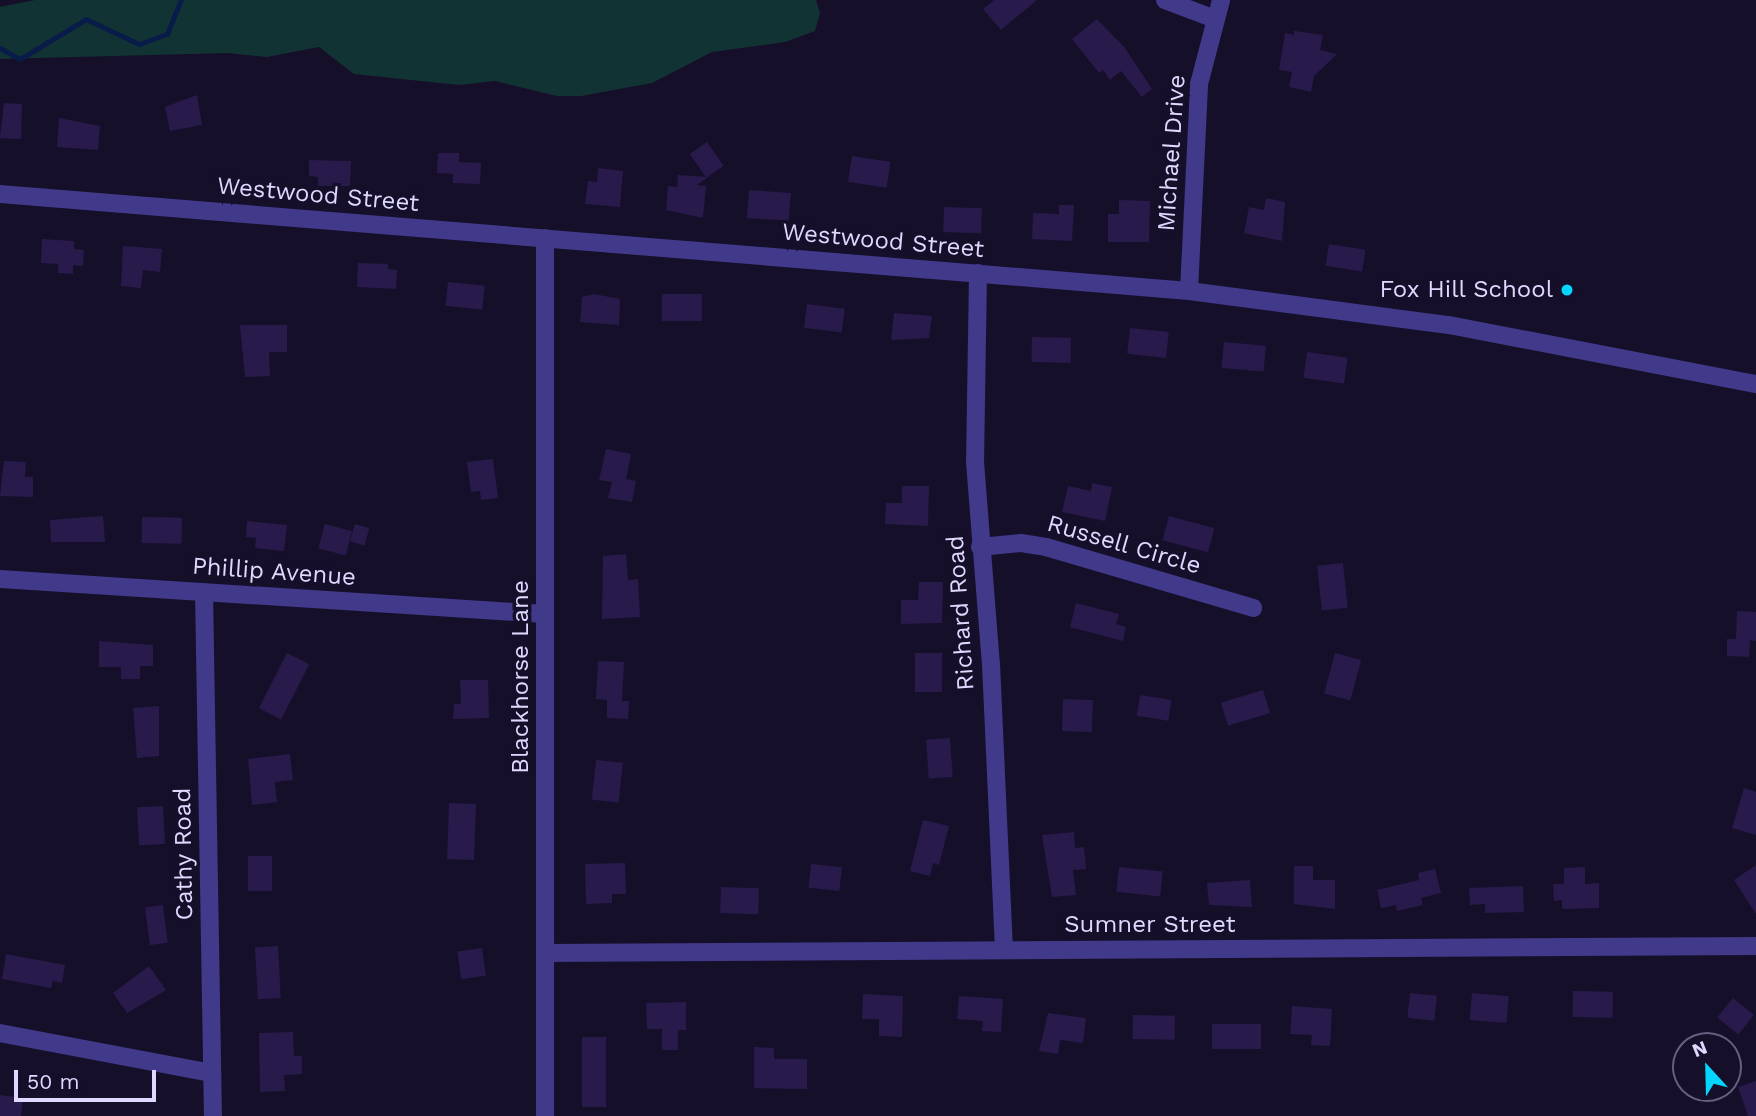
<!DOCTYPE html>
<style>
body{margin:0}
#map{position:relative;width:1756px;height:1116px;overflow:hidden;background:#160f29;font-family:"Work Sans",sans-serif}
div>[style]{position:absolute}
.green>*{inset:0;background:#123334}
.stream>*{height:5px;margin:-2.5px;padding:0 2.5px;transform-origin:2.5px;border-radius:2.5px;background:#091c49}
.building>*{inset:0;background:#281b4b;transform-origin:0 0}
.minor>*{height:18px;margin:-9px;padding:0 9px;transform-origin:9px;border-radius:9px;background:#41398a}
.dots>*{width:19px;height:19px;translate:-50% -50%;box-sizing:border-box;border:4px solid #160f29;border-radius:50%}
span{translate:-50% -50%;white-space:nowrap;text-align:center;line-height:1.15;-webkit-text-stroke:7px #160f29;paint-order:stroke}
.street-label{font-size:24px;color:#dfd8ff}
.poi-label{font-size:24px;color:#dfd8ff}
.right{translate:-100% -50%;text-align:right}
.north{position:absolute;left:1672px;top:1032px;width:70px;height:70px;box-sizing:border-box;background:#160f29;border:2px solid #665f7f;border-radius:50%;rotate:338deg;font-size:19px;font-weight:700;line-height:28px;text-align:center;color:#dfd8ff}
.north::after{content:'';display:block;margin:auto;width:24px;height:32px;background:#04d5ff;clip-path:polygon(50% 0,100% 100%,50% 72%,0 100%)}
.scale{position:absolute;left:14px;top:1070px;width:142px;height:32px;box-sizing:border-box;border:4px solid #dfd8ff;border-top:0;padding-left:9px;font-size:21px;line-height:24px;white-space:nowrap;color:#dfd8ff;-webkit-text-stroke:5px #160f29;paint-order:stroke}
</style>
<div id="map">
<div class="green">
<i style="clip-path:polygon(35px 0,816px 0,820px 13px,815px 31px,785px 42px,712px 52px,652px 83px,581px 96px,557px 96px,495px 81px,459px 85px,354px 74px,319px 47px,267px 57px,227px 53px,0 59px,0 7px)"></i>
</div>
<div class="stream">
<i style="left:0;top:48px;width:23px;rotate:29deg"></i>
<i style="left:20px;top:59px;width:77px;rotate:-31.2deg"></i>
<i style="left:86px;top:19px;width:59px;rotate:25.3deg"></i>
<i style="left:139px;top:44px;width:30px;rotate:-20deg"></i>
<i style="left:167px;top:34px;width:37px;rotate:-68deg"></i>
</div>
<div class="building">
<i style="clip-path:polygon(994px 0,1037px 0,1001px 30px,983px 9px)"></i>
<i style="clip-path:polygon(1097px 19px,1125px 48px,1152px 89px,1142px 97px,1121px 71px,1110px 80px,1103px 70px,1099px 73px,1072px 39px)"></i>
<i style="clip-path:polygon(1294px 31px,1323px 35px,1320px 50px,1337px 54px,1314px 76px,1311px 92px,1289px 87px,1292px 72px,1279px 70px,1285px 33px,1294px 35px)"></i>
<i style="clip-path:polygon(197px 95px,202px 125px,170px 131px,165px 107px)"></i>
<i style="clip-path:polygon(4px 103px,22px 104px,21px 139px,0 138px)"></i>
<i style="clip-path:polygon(59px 118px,100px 126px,98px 150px,57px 147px)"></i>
<i style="left:707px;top:142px;width:29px;height:21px;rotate:55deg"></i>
<i style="clip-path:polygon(438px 153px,459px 153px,459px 162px,481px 163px,480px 184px,453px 183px,453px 174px,437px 173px)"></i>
<i style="left:852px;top:156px;width:39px;height:26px;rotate:9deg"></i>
<i style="clip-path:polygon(309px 160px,351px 161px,350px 186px,318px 186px,318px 177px,309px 176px)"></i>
<i style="clip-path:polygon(598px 168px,623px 171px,620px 207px,585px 204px,588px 181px,597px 182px)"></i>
<i style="clip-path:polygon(678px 175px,708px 177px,697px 185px,706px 186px,703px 218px,666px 210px,668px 186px,677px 187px)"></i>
<i style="left:749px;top:190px;width:42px;height:28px;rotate:4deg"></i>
<i style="clip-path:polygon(1266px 198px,1285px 202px,1282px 241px,1244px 233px,1249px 207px,1264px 210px)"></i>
<i style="clip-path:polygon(1119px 200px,1150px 201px,1149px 242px,1108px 242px,1108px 214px,1119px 214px)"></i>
<i style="clip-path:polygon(1059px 205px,1074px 205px,1072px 241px,1032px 239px,1033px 213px,1059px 214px)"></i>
<i style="left:944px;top:207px;width:38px;height:25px;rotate:2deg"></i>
<i style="clip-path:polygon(42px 239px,74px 241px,74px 249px,84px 250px,83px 266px,73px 265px,73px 274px,58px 273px,58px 264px,41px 263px)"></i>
<i style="left:1329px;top:244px;width:37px;height:22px;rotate:9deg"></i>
<i style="clip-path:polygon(123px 246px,162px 249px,160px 272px,143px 270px,141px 288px,121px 286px)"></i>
<i style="clip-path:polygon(358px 263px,388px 264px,388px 269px,397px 270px,396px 289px,357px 287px)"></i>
<i style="left:448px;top:282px;width:37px;height:24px;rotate:6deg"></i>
<i style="clip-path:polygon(594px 294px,620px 299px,619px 325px,580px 322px,582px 297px)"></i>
<i style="left:702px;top:294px;width:27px;height:40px;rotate:90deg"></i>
<i style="left:807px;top:304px;width:38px;height:24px;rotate:7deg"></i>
<i style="clip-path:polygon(894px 313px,932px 316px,929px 338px,891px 340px)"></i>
<i style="clip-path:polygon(240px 325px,287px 325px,287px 352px,269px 352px,270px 376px,245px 377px)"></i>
<i style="left:1130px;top:328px;width:39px;height:26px;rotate:6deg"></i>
<i style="left:1032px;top:337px;width:39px;height:25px;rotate:1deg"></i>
<i style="left:1224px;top:342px;width:42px;height:26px;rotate:5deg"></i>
<i style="left:1307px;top:352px;width:41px;height:26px;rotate:8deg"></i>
<i style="clip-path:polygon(606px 449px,631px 454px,626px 479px,636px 481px,632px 502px,608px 498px,612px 482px,599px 480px)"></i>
<i style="clip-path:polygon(493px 459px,498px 498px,481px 500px,480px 491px,471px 492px,467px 462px)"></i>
<i style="clip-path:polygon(4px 461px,26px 462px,25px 477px,33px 477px,33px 497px,0 496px)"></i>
<i style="clip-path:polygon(1092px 483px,1112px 487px,1105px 521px,1062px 512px,1068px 486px,1091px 491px)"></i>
<i style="clip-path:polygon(902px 486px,929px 486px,928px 526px,885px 524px,886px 503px,902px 503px)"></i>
<i style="clip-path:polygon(103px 516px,105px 542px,51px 542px,50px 520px)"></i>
<i style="left:1169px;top:516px;width:47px;height:25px;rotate:15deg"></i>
<i style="left:142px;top:517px;width:40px;height:26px;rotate:1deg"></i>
<i style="clip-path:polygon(247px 521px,287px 525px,284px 551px,255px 548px,256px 538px,246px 537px)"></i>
<i style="left:325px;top:524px;width:28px;height:25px;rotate:15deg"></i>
<i style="left:355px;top:524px;width:15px;height:18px;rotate:16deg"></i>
<i style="clip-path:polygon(626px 554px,628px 580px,638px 579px,640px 617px,602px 619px,603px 556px)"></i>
<i style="left:1343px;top:563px;width:45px;height:26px;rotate:84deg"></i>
<i style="clip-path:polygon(919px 582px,943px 582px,942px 623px,901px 624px,901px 600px,918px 600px)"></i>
<i style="clip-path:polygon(1076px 603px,1119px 614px,1116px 624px,1126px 627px,1123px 641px,1070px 627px)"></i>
<i style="clip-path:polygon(1737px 611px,1756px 612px,1756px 641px,1750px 640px,1749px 657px,1727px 656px,1727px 639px,1736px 639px)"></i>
<i style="clip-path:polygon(99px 641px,153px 645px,153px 666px,140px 666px,140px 679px,121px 679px,121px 667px,99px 667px)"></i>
<i style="left:287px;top:653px;width:25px;height:62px;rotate:27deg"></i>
<i style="left:942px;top:653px;width:39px;height:27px;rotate:90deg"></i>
<i style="left:1335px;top:653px;width:27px;height:42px;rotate:15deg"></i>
<i style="clip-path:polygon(598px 661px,624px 662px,622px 701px,629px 701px,628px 719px,607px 718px,607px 700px,596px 699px)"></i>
<i style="clip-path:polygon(460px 680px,488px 680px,489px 718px,453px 719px,454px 704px,461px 704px)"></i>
<i style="left:1263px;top:690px;width:24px;height:44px;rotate:73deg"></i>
<i style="left:1140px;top:695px;width:32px;height:21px;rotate:9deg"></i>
<i style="left:1063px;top:699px;width:30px;height:32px;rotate:2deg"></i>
<i style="clip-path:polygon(159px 706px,159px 756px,137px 758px,133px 708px)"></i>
<i style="left:950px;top:738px;width:39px;height:24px;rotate:86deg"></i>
<i style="clip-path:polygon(290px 754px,293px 780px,275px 782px,277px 802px,252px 805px,248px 759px)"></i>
<i style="left:596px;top:760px;width:27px;height:40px;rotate:6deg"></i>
<i style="clip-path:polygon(1744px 788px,1756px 792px,1756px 835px,1732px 828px)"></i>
<i style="left:449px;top:803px;width:27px;height:56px;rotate:2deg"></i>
<i style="left:163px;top:806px;width:38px;height:26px;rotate:87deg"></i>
<i style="clip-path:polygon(923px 820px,949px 826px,939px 865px,933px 863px,930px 876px,910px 871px)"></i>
<i style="clip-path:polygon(1074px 832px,1075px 848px,1084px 847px,1086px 869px,1073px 870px,1076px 895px,1052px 897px,1042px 835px)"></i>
<i style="left:248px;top:856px;width:24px;height:35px"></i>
<i style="clip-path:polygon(625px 863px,626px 894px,612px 894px,612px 903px,586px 904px,585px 864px)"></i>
<i style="left:811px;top:864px;width:31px;height:24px;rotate:6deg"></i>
<i style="clip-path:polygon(1756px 865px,1756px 914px,1734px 880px)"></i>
<i style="clip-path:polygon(1294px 866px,1313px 866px,1313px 880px,1335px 880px,1335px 909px,1294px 904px)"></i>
<i style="left:1119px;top:867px;width:44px;height:25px;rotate:6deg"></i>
<i style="clip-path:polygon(1585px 867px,1585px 884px,1599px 883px,1599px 908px,1562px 909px,1562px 900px,1554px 901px,1553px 884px,1564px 884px,1564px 868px)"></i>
<i style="clip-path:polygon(1435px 869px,1441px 893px,1421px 898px,1423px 905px,1397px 911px,1396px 905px,1381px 908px,1377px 890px,1419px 880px,1418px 873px)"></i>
<i style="clip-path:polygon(1250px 880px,1252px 907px,1209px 905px,1207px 883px)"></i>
<i style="clip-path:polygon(1523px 886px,1524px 912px,1485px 913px,1485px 904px,1470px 905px,1469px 888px)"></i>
<i style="left:721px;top:887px;width:38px;height:26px;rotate:2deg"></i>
<i style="left:163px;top:905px;width:38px;height:18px;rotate:83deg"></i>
<i style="left:278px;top:946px;width:52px;height:23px;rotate:87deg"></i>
<i style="left:482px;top:948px;width:28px;height:25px;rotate:82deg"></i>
<i style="clip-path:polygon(6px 954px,65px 965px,62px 983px,53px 981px,51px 988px,2px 979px)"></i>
<i style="clip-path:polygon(149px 966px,166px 990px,127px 1013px,113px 993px)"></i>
<i style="left:1573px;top:991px;width:40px;height:26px;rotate:1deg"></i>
<i style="left:1410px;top:993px;width:27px;height:25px;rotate:6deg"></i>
<i style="left:1472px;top:993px;width:37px;height:27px;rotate:5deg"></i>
<i style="clip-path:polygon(863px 994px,903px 996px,902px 1037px,879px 1036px,879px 1019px,862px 1019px)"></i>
<i style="clip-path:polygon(959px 996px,1003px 999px,1001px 1032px,982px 1031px,983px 1021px,957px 1019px)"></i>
<i style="left:1733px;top:998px;width:27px;height:25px;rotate:39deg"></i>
<i style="clip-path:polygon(686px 1002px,686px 1030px,678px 1030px,678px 1050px,662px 1050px,662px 1029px,647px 1029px,646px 1003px)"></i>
<i style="clip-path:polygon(1292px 1006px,1332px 1009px,1330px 1046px,1311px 1045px,1312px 1035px,1290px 1034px)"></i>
<i style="clip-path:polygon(1048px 1013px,1086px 1018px,1083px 1043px,1060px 1040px,1058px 1054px,1039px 1051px)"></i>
<i style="left:1133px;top:1015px;width:42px;height:24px;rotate:1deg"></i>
<i style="left:1261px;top:1024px;width:25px;height:49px;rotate:90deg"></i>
<i style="clip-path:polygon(293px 1032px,294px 1056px,302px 1056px,302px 1074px,284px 1075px,285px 1091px,260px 1092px,259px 1033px)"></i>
<i style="left:582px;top:1037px;width:24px;height:70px"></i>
<i style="clip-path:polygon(754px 1047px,774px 1048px,774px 1059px,807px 1059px,807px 1089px,754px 1088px)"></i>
<i style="clip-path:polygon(1756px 1081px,1756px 1116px,1748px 1116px,1738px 1087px)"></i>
<i style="clip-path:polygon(0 1095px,23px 1098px,21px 1116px,0 1116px)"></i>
</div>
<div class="minor">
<i style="left:1165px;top:0;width:53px;rotate:20.8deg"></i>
<i style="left:0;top:194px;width:1193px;rotate:4.66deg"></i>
<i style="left:1189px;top:291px;width:262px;rotate:7.5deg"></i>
<i style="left:1449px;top:325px;width:313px;rotate:10.9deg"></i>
<i style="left:978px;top:273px;width:189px;rotate:90.9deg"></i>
<i style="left:975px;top:462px;width:203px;rotate:85.5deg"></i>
<i style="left:991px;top:664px;width:286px;rotate:87.4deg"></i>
<i style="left:1189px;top:291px;width:207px;rotate:-87.2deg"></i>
<i style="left:1199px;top:84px;width:87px;rotate:-75.3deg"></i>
<i style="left:980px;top:547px;width:41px;rotate:-5.6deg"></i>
<i style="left:1021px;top:543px;width:25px;rotate:9deg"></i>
<i style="left:1046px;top:547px;width:216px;rotate:16.4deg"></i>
<i style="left:0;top:579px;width:546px;rotate:3.67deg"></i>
<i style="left:204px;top:592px;width:524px;rotate:89.02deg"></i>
<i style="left:545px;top:953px;width:1211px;rotate:-0.33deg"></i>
<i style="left:0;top:1033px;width:216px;rotate:10.7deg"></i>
<i style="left:545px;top:1116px;width:878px;rotate:-90deg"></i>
</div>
<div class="dots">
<i style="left:1567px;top:290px;background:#04d5ff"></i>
</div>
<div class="street-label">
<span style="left:1172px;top:153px;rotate:-86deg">Michael Drive</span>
<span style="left:318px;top:195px;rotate:5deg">Westwood Street</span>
<span style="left:883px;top:241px;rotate:5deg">Westwood Street</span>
<span style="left:1124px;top:545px;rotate:16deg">Russell Circle</span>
<span style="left:274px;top:572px;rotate:4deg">Phillip Avenue</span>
<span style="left:961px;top:613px;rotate:-94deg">Richard Road</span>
<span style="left:521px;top:677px;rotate:-90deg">Blackhorse Lane</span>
<span style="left:184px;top:854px;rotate:-91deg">Cathy Road</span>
<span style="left:1150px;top:925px">Sumner Street</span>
</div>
<div class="poi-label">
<span class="right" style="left:1553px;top:290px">Fox Hill School</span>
</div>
<div class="north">N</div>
<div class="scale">50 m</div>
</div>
